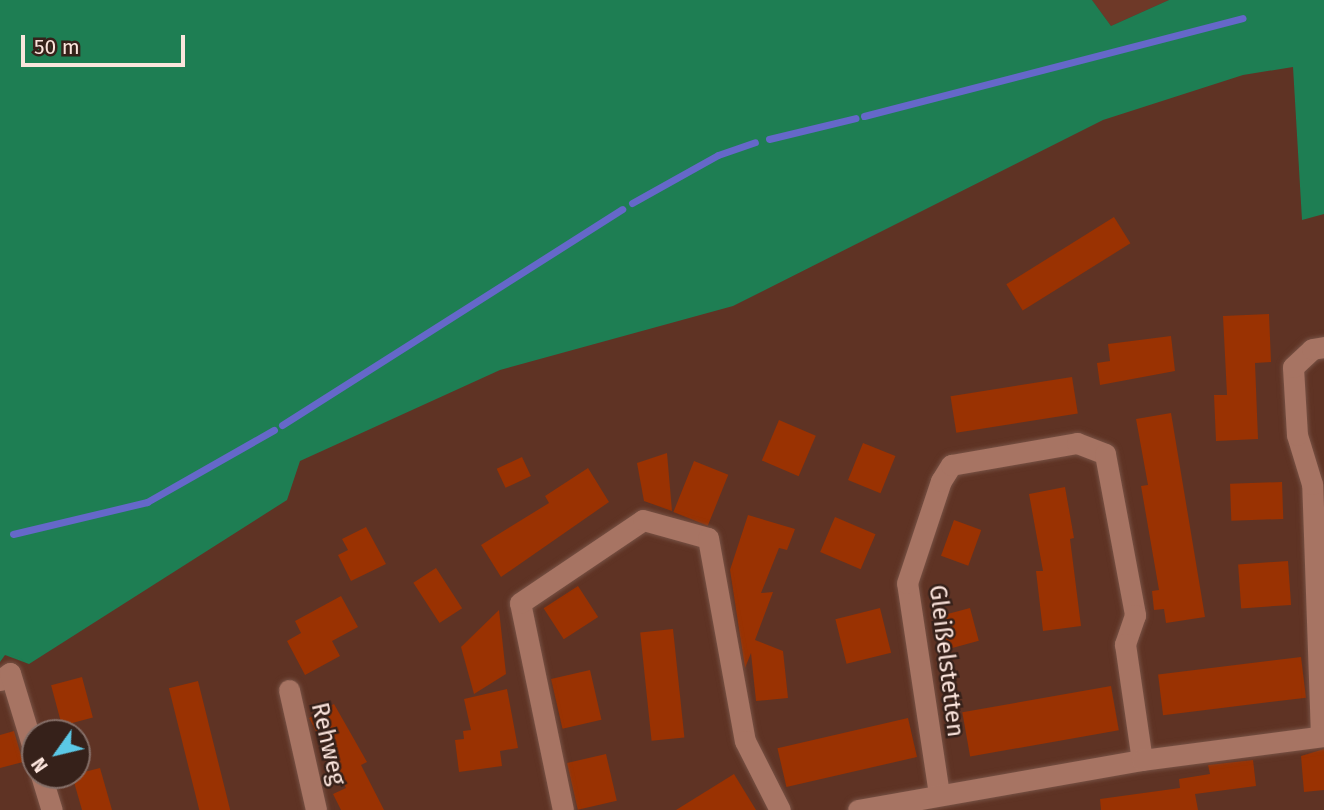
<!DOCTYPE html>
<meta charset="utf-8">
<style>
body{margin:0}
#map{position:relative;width:1324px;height:810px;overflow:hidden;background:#5f3324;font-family:"Fira Sans",sans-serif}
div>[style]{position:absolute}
.built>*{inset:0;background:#6e3928}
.green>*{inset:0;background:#1e7e53}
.stream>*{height:7px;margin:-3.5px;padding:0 3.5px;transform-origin:3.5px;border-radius:3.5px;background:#6568c9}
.building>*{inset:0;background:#9a3202;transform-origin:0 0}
.roads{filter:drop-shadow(0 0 2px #775245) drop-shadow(0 0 2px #775245)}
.street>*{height:21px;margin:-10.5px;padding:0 10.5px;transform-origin:10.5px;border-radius:10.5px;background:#a77463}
span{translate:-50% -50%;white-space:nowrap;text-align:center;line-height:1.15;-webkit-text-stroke:5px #36211a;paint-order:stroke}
.street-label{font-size:24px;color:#fce5dd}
.north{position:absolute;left:21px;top:719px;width:70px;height:70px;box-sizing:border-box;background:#36211a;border:2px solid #856f68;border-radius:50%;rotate:236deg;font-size:19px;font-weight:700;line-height:28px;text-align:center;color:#fce5dd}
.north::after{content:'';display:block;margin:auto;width:24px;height:32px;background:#5bc8e6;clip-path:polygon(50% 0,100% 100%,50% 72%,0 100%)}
.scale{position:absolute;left:21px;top:35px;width:164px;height:32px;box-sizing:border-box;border:4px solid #fce5dd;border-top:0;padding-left:9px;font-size:21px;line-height:24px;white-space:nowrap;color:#fce5dd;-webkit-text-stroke:5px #36211a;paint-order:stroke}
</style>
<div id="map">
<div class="built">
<i style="clip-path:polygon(1092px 0,1169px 0,1111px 26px)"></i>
</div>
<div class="green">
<i style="clip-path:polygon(0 0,1092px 0,1111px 26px,1169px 0,1324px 0,1324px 214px,1302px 220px,1293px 67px,1243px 75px,1103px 120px,733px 306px,500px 370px,300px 461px,287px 500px,29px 664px,5px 655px,0 662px)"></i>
</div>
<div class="stream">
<i style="left:864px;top:116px;width:391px;rotate:-14.5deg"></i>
<i style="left:769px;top:139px;width:89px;rotate:-13.6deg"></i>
<i style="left:632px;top:203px;width:98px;rotate:-29.2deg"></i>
<i style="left:718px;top:155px;width:39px;rotate:-19deg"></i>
<i style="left:282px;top:425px;width:403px;rotate:-32.4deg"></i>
<i style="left:13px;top:534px;width:138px;rotate:-13.4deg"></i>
<i style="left:147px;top:502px;width:146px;rotate:-29.6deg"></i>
</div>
<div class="building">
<i style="left:1114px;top:217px;width:31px;height:127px;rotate:58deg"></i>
<i style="clip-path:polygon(1269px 314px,1271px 362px,1255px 363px,1258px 439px,1216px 441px,1214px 395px,1227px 395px,1223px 316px)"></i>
<i style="clip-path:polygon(1171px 336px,1175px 371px,1100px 385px,1097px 363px,1110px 361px,1108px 344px)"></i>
<i style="left:1072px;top:377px;width:37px;height:123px;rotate:81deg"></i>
<i style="clip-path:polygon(1171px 413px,1205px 617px,1166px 623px,1164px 609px,1154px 610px,1152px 591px,1159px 590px,1141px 486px,1148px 485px,1136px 419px)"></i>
<i style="left:779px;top:420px;width:40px;height:44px;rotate:23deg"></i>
<i style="left:863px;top:443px;width:35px;height:40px;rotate:22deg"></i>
<i style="clip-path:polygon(667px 453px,672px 511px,644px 501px,637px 463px)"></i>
<i style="left:522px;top:457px;width:21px;height:28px;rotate:65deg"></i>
<i style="left:694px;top:461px;width:37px;height:55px;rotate:22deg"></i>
<i style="clip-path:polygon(588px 468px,609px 502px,501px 577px,481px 545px,549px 503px,545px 496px)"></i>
<i style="left:1282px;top:482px;width:37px;height:52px;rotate:88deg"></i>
<i style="clip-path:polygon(1065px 487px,1074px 538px,1070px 539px,1081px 626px,1043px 631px,1036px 571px,1043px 571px,1029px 494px)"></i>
<i style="clip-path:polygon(748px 515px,795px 529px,787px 550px,779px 548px,761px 593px,773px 592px,755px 640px,783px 651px,788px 698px,756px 701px,751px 653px,745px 668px,730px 570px)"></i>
<i style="left:835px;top:517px;width:44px;height:38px;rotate:23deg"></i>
<i style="left:954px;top:520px;width:29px;height:38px;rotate:20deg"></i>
<i style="clip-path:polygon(366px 527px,386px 564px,351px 581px,338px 555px,348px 550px,342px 539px)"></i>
<i style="left:1288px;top:561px;width:44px;height:50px;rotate:86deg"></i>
<i style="left:436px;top:568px;width:48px;height:27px;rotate:57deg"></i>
<i style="left:578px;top:586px;width:37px;height:41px;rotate:57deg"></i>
<i style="clip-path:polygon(341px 596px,358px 627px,332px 641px,340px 656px,305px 675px,287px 641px,301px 633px,295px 621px)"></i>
<i style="left:880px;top:608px;width:46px;height:46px;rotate:76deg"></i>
<i style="left:970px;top:608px;width:34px;height:34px;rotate:75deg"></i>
<i style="clip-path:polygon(499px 610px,506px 674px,474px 694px,461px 647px)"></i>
<i style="left:673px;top:629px;width:109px;height:33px;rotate:84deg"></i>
<i style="left:1301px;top:657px;width:41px;height:144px;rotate:83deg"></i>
<i style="left:590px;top:670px;width:51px;height:40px;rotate:77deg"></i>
<i style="left:82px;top:677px;width:42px;height:32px;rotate:75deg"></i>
<i style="left:198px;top:681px;width:133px;height:30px;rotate:76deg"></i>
<i style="left:1111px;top:686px;width:45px;height:151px;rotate:80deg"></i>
<i style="clip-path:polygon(507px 689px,518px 748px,500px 751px,502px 766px,459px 772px,455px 740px,464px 739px,463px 731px,471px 730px,464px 699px)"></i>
<i style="clip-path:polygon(334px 704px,367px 762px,361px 765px,384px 810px,341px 810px,333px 794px,346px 788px,309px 718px)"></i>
<i style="left:908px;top:718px;width:40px;height:134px;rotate:77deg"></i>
<i style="clip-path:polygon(14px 731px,23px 762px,0 768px,0 735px)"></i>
<i style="clip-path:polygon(1324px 749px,1324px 790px,1304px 792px,1301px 756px)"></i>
<i style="left:606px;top:754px;width:48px;height:40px;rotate:77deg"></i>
<i style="clip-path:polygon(1253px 760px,1256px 786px,1195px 794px,1198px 810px,1101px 810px,1100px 799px,1180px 788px,1179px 779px,1210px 774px,1208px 765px)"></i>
<i style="clip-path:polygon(100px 768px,112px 810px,82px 810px,72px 775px)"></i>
<i style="clip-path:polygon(734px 774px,756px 810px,676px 810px)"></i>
</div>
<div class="roads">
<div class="street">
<i style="left:0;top:680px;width:12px;rotate:-35deg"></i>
<i style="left:10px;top:673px;width:86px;rotate:73deg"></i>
<i style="left:289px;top:690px;width:123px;rotate:77.3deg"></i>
<i style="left:1321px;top:736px;width:252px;rotate:-92deg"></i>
<i style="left:1312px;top:484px;width:51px;rotate:-107deg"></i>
<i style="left:1297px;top:435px;width:68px;rotate:-93.4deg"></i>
<i style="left:1293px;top:367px;width:26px;rotate:-43deg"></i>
<i style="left:1312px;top:349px;width:12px;rotate:-9deg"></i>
<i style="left:41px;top:775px;width:37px;rotate:73deg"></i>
<i style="left:939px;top:794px;width:213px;rotate:-98.6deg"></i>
<i style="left:907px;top:583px;width:108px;rotate:-71.6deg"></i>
<i style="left:941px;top:481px;width:19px;rotate:-58deg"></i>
<i style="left:951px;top:465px;width:128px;rotate:-9.9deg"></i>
<i style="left:1077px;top:443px;width:30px;rotate:21deg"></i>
<i style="left:1105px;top:454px;width:164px;rotate:79.4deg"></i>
<i style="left:1135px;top:615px;width:31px;rotate:109deg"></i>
<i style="left:1125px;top:644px;width:117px;rotate:81.7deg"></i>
<i style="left:563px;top:810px;width:211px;rotate:-101.7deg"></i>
<i style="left:520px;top:603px;width:148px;rotate:-34deg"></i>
<i style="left:643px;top:520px;width:67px;rotate:15.5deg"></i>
<i style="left:708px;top:538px;width:206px;rotate:79.7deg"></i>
<i style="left:745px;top:741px;width:77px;rotate:63.1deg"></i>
<i style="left:858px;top:810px;width:288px;rotate:-10deg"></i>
<i style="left:1142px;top:760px;width:184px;rotate:-7.5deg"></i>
</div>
</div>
<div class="street-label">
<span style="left:946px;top:661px;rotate:83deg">Gleißelstetten</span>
<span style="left:328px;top:744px;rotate:77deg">Rehweg</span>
</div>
<div class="north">N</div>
<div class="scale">50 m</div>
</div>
